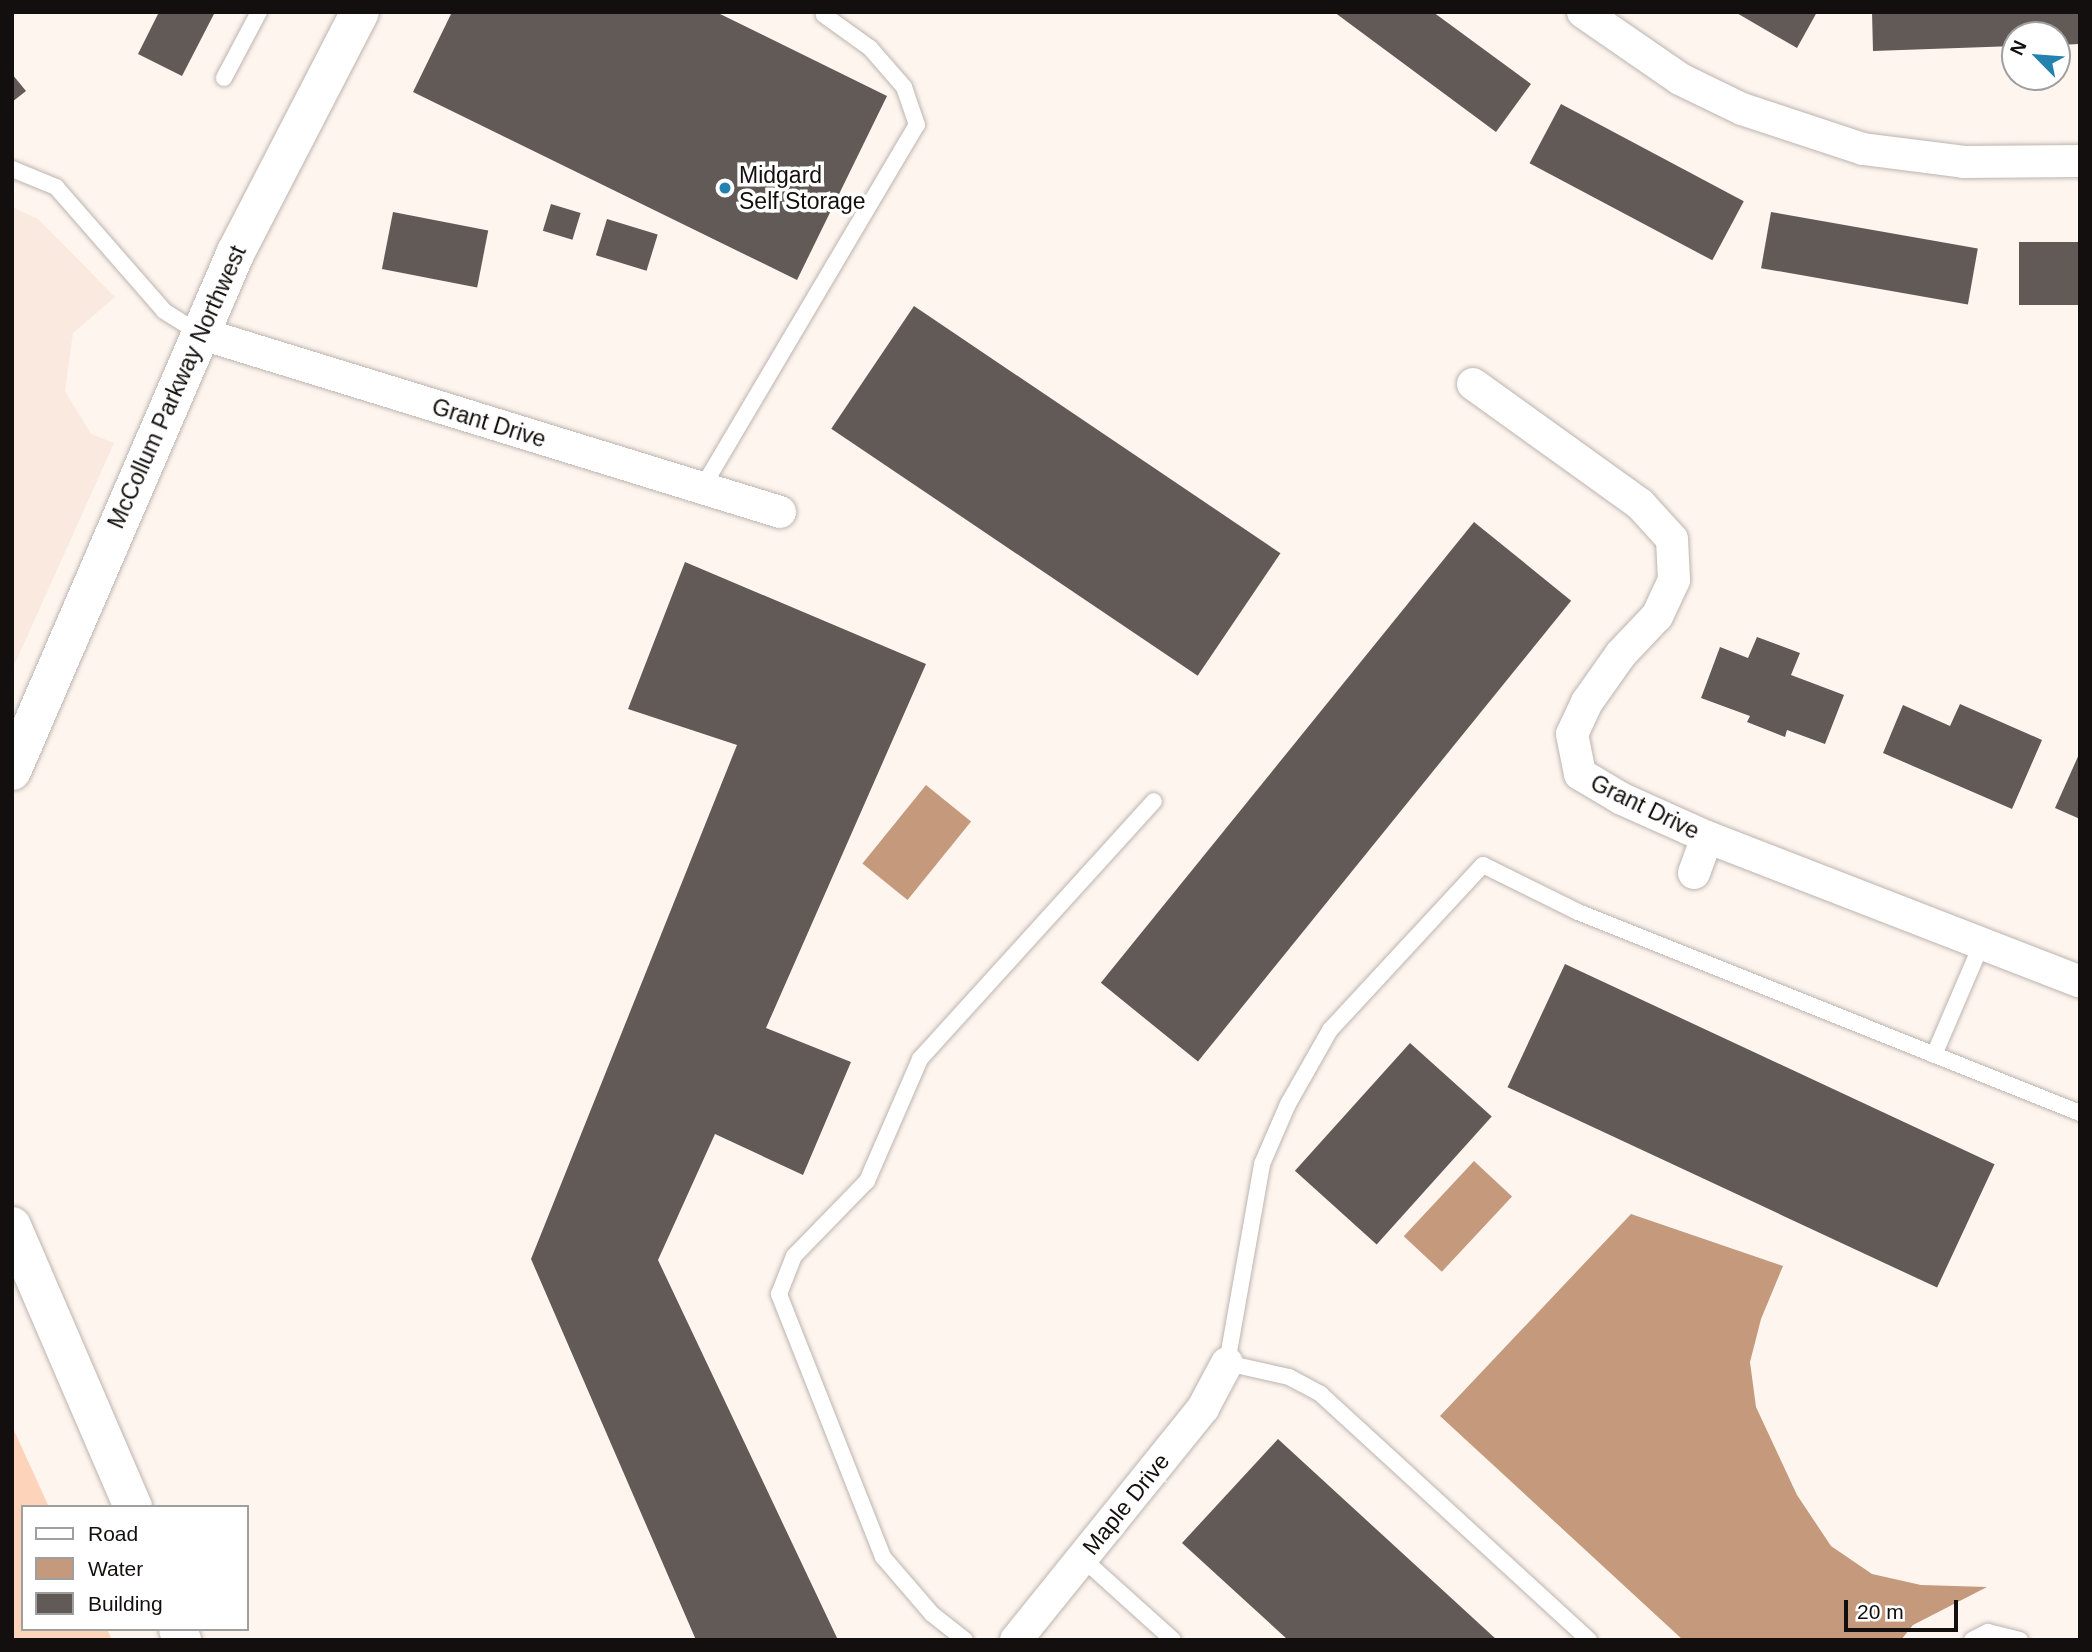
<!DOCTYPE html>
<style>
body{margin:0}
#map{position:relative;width:2092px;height:1652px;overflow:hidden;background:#fef5ef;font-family:Arial,sans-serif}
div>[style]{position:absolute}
.built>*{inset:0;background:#f9e9df}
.green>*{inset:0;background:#fdd3b9}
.water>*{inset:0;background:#c5997c;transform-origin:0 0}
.building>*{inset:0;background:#615a56;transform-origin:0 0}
.roads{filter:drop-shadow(0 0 2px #bcb4af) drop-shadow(0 0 2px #bcb4af)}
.lane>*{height:16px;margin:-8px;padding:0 8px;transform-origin:8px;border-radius:8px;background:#fff}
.street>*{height:32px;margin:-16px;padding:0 16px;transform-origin:16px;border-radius:16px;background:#fff}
.secondary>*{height:38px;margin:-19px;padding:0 19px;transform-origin:19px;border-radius:19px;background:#fff}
.dots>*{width:19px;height:19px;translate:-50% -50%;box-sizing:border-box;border:4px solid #fff;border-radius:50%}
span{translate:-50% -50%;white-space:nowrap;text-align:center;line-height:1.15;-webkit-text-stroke:7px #fff;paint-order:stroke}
.poi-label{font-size:23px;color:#120f0e}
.left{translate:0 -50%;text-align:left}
.street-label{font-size:23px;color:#120f0e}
.frame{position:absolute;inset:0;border:14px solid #120f0e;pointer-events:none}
.legend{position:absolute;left:21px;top:1505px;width:228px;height:126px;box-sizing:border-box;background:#fff;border:2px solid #a09f9f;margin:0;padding:9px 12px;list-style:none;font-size:21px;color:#120f0e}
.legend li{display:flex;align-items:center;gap:14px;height:35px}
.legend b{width:35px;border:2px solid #a09f9f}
.north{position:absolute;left:2001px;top:21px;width:70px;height:70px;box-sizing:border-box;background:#fff;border:2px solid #a09f9f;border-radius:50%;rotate:295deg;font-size:19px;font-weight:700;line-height:28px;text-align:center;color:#120f0e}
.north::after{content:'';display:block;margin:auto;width:24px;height:32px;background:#2482af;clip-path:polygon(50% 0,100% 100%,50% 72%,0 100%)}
.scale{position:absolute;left:1844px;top:1600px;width:114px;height:32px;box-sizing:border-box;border:4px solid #120f0e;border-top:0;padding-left:9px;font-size:21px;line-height:24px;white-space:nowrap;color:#120f0e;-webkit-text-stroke:5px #fff;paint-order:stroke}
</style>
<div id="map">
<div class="built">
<i style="clip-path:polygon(12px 207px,38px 219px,115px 297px,73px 333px,65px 391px,91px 434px,114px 443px,12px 670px)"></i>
</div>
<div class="green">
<i style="clip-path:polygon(12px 1426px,49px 1507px,23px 1507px,23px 1629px,107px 1629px,112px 1640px,12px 1640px)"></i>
</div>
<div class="water">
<i style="left:926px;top:785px;width:58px;height:101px;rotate:39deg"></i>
<i style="left:1474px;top:1161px;width:52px;height:103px;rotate:43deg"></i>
<i style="clip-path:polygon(1631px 1214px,1783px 1266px,1761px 1319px,1750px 1362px,1756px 1407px,1797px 1495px,1831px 1546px,1872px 1574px,1921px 1585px,1987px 1587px,1913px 1625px,1901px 1640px,1683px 1640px,1440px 1416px)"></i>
</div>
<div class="building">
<i style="clip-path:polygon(159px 12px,215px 12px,182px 76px,138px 54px)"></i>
<i style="clip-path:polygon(452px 12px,716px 12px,887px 96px,797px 280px,413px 92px)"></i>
<i style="clip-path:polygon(1334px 12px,1433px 12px,1531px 84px,1496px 132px)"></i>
<i style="clip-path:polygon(1735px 12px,1817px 12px,1797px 48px)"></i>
<i style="clip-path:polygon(1872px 12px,2080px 12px,2080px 44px,2057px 45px,2057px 35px,2015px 35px,2015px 46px,1873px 51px)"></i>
<i style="clip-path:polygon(12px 74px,26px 91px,12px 102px)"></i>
<i style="left:1561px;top:104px;width:207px;height:67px;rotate:28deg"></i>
<i style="left:551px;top:204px;width:31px;height:28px;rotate:17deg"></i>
<i style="left:393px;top:212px;width:97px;height:58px;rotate:11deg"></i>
<i style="left:1771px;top:212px;width:210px;height:57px;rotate:10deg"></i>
<i style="left:607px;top:219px;width:53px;height:38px;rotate:17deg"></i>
<i style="left:2019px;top:242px;width:61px;height:63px"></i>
<i style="left:914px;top:306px;width:442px;height:148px;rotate:34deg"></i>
<i style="left:1474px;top:522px;width:125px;height:593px;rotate:39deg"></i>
<i style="clip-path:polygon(685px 562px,926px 664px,766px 1028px,851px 1062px,803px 1175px,715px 1134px,658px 1260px,838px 1640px,696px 1640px,531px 1259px,737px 745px,628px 709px)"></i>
<i style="clip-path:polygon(1757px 637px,1800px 653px,1791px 675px,1844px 695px,1825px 744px,1787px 730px,1785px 737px,1747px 722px,1750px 716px,1701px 698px,1720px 647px,1748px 658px)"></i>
<i style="clip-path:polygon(1960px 704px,2042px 740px,2012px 809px,1883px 753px,1903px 705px,1950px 726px)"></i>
<i style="clip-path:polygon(2080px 752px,2080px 819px,2055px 808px)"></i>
<i style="left:1565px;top:964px;width:474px;height:136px;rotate:25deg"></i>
<i style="left:1410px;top:1043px;width:110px;height:172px;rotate:42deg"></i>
<i style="clip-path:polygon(1278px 1439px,1497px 1640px,1288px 1640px,1182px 1543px)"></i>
</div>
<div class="roads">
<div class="lane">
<i style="left:224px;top:78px;width:75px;rotate:-62.1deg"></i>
<i style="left:12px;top:169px;width:48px;rotate:22.2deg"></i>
<i style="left:56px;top:187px;width:164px;rotate:48.9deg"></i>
<i style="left:164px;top:311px;width:41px;rotate:32.2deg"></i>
<i style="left:702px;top:488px;width:422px;rotate:-59.4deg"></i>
<i style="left:917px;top:125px;width:40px;rotate:-108.9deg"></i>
<i style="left:904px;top:87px;width:52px;rotate:-131.1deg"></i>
<i style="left:870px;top:48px;width:57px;rotate:-144.3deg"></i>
<i style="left:1934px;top:1055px;width:122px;rotate:-66.8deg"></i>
<i style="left:1082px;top:1558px;width:122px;rotate:42deg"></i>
<i style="left:965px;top:1640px;width:42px;rotate:-141.8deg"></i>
<i style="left:932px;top:1614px;width:75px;rotate:-130.7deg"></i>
<i style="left:883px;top:1557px;width:283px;rotate:-111.6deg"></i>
<i style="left:779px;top:1294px;width:41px;rotate:-68.5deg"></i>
<i style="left:794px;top:1256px;width:105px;rotate:-45.8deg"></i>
<i style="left:867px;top:1181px;width:133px;rotate:-66.5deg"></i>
<i style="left:920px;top:1059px;width:348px;rotate:-47.8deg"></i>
<i style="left:1589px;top:1640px;width:364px;rotate:-137.5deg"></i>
<i style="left:1321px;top:1394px;width:36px;rotate:-152deg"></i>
<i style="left:1289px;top:1377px;width:64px;rotate:-167.3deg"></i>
<i style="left:1227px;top:1363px;width:202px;rotate:-80deg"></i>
<i style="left:1262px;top:1164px;width:65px;rotate:-66.6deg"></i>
<i style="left:1288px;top:1104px;width:85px;rotate:-60.4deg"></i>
<i style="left:1330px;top:1030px;width:225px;rotate:-47.2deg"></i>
<i style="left:1483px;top:865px;width:106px;rotate:26.3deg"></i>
<i style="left:1578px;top:912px;width:541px;rotate:21.82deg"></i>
<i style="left:1972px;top:1640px;width:18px;rotate:-27deg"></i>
<i style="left:1988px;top:1632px;width:33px;rotate:14deg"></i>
</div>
<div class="street">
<i style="left:1583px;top:12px;width:118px;rotate:34.6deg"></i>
<i style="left:1680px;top:79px;width:69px;rotate:25.8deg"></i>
<i style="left:1742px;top:109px;width:127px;rotate:18.3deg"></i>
<i style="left:1863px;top:149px;width:102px;rotate:7.3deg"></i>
<i style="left:1964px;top:162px;width:116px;rotate:-0.5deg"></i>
<i style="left:199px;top:333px;width:608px;rotate:17.12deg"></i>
<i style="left:1473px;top:384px;width:206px;rotate:35.7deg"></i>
<i style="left:1640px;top:504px;width:47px;rotate:47.6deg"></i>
<i style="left:1672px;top:539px;width:41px;rotate:87.2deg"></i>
<i style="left:1674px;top:580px;width:40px;rotate:115deg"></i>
<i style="left:1657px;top:616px;width:52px;rotate:133.5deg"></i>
<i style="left:1621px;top:654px;width:59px;rotate:125.3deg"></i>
<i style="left:1587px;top:702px;width:35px;rotate:115deg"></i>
<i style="left:1572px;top:734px;width:41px;rotate:78.7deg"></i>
<i style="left:1580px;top:774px;width:49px;rotate:30.8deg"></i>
<i style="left:1622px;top:799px;width:93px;rotate:24.1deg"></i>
<i style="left:1707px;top:837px;width:400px;rotate:21.2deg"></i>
<i style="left:1694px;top:873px;width:38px;rotate:-70deg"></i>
<i style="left:1016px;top:1640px;width:298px;rotate:-51.1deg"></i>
<i style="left:1203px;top:1408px;width:51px;rotate:-61.9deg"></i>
</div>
<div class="secondary">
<i style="left:12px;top:771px;width:565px;rotate:-66.66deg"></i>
<i style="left:236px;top:252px;width:270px;rotate:-62.7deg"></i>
<i style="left:12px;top:1226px;width:306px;rotate:66.7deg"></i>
<i style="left:178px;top:1629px;width:12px;rotate:70deg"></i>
</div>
</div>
<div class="dots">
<i style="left:725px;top:188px;background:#2482af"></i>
</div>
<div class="poi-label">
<span class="left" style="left:739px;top:188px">Midgard<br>Self Storage</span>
</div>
<div class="street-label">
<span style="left:177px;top:387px;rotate:-66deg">McCollum Parkway Northwest</span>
<span style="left:489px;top:423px;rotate:17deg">Grant Drive</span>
<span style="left:1645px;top:807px;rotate:26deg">Grant Drive</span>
<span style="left:1126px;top:1504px;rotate:-51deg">Maple Drive</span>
</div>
<div class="frame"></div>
<ul class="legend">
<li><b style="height:9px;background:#fff"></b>Road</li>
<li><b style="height:19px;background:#c5997c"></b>Water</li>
<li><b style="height:19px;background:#615a56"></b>Building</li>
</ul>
<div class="north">N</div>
<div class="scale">20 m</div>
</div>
